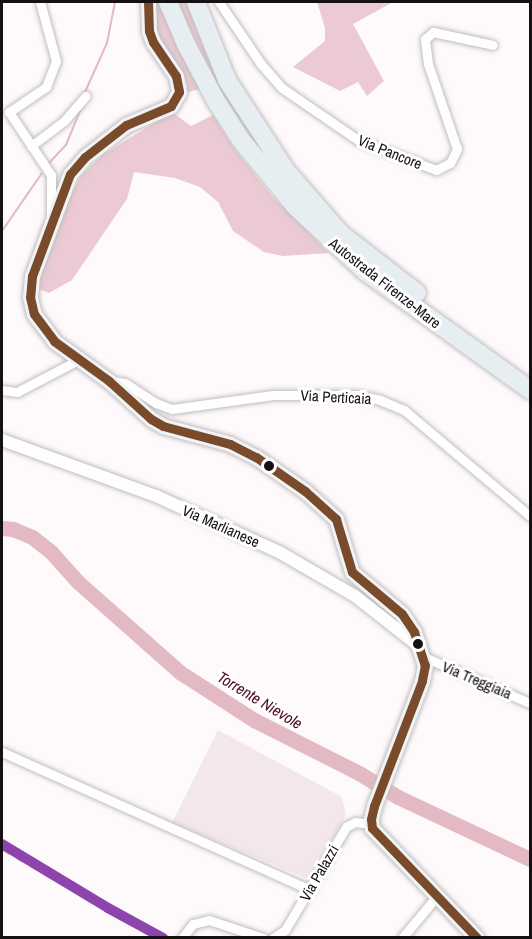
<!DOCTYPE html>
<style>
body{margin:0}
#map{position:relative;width:532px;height:939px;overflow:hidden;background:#fef9fb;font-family:"Archivo Narrow",sans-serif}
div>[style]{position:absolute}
.built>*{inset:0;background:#f3e7ea}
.forest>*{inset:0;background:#ebcad3}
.stream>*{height:2px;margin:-1px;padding:0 1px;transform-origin:1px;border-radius:1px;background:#e3bac4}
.river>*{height:15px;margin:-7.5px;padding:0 7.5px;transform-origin:7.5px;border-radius:7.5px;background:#e3bac4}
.roads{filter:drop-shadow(0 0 2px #c2bebf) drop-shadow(0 0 2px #c2bebf)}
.minor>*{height:9px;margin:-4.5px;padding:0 4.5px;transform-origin:4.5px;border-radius:4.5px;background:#fffefe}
.tertiary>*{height:12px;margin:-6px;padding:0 6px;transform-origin:6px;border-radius:6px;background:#fffefe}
.primary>*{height:15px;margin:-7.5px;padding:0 7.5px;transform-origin:7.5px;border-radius:7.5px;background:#f0f4f6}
.motorway>*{height:18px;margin:-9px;padding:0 9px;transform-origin:9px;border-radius:9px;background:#e7eef1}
.rail>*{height:2px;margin-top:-1px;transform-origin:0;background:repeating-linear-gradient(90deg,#dadada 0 8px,transparent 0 16px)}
.bus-1>*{height:9px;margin:-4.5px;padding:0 4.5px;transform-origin:4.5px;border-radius:4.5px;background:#7a4b2a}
.rail-1>*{height:10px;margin:-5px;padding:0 5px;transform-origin:5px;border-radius:5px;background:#8e44ad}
.dots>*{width:16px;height:16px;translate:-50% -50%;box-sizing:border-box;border:3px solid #fff;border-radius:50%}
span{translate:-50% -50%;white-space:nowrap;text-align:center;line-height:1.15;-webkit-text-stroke:6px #fff;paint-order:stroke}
.street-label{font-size:15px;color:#151112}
.water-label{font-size:16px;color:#4f0d27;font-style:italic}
.frame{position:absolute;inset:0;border:3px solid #151112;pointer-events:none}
</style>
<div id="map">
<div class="built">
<i style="clip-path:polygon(218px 730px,342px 797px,346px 815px,309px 879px,172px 823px)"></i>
</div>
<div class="forest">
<i style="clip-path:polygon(153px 2px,159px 2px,173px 37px,200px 89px,188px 92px,187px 83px,155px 33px)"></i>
<i style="clip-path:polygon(173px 2px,191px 2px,228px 93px,220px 97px)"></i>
<i style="clip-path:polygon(317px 2px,393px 2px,353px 24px,384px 81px,367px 96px,358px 82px,340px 91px,293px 67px,325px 41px,325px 28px)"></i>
<i style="clip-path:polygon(172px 112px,191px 126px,213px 115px,233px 147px,272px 196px,329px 253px,283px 256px,264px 252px,233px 231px,218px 202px,200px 187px,175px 178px,134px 172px,127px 199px,72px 280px,49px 293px,35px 288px,70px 197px,81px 176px,104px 154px)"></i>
</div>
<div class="stream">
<i style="left:85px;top:92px;width:54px;rotate:-65.8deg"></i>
<i style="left:107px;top:43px;width:42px;rotate:-79deg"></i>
<i style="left:49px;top:163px;width:25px;rotate:-47deg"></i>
<i style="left:66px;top:145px;width:42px;rotate:-67.7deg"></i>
<i style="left:2px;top:231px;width:70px;rotate:-55.4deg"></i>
</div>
<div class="river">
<i style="left:2px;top:528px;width:11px;rotate:5deg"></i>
<i style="left:13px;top:529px;width:21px;rotate:23deg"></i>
<i style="left:32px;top:537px;width:24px;rotate:38deg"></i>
<i style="left:51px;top:552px;width:40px;rotate:48deg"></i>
<i style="left:78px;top:582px;width:137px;rotate:41.5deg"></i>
<i style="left:181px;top:673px;width:87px;rotate:32.8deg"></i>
<i style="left:254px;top:720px;width:118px;rotate:26.8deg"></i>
<i style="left:359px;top:773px;width:46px;rotate:31.6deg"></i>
<i style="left:398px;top:797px;width:146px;rotate:25.2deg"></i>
</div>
<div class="roads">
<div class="minor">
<i style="left:40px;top:2px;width:61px;rotate:74.8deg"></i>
<i style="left:56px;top:61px;width:28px;rotate:111deg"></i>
<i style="left:46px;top:87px;width:45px;rotate:146deg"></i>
<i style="left:9px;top:112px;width:76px;rotate:56.3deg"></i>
<i style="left:51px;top:175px;width:39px;rotate:90deg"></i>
<i style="left:219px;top:2px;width:75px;rotate:55.9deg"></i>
<i style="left:261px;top:64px;width:32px;rotate:49deg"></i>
<i style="left:282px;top:88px;width:92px;rotate:34.4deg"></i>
<i style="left:358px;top:140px;width:84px;rotate:21deg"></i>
<i style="left:436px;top:170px;width:16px;rotate:-27deg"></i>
<i style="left:450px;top:163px;width:16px;rotate:-63deg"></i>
<i style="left:457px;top:149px;width:90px;rotate:-108.8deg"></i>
<i style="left:428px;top:64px;width:25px;rotate:-97deg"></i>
<i style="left:425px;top:39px;width:11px;rotate:-41deg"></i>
<i style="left:433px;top:32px;width:61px;rotate:12.2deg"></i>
<i style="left:31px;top:146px;width:41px;rotate:-37.1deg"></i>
<i style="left:64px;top:121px;width:33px;rotate:-49deg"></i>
<i style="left:112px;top:381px;width:13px;rotate:9deg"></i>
<i style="left:125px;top:383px;width:37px;rotate:33deg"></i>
<i style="left:156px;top:403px;width:17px;rotate:21deg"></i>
<i style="left:172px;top:409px;width:102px;rotate:-7.9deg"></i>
<i style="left:273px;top:395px;width:84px"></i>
<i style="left:357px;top:395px;width:24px;rotate:12deg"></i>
<i style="left:380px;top:400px;width:26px;rotate:23deg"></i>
<i style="left:404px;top:410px;width:165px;rotate:40.1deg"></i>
<i style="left:2px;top:390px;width:15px;rotate:8deg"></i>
<i style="left:17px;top:392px;width:69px;rotate:-27.7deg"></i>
<i style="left:424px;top:657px;width:116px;rotate:23.5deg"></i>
<i style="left:2px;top:752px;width:338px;rotate:24.1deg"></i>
<i style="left:182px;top:938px;width:18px;rotate:-52deg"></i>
<i style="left:193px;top:924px;width:16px;rotate:-14deg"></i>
<i style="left:209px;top:920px;width:57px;rotate:18.4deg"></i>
<i style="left:273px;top:938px;width:14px;rotate:-34deg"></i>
<i style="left:285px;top:930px;width:120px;rotate:-59.4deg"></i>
<i style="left:346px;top:827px;width:10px;rotate:-29deg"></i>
<i style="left:355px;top:822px;width:16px;rotate:7deg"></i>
<i style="left:402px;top:938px;width:55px;rotate:-50.2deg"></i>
</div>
<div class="tertiary">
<i style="left:2px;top:440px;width:164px;rotate:20deg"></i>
<i style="left:156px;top:496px;width:135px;rotate:24.5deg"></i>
<i style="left:279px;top:552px;width:88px;rotate:30.1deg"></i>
<i style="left:355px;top:596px;width:83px;rotate:38.1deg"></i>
</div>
<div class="primary">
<i style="left:148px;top:2px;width:29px;rotate:88deg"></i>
<i style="left:149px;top:31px;width:12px;rotate:70deg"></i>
<i style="left:153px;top:42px;width:41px;rotate:55.9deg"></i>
<i style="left:176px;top:76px;width:16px;rotate:79deg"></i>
<i style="left:179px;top:92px;width:16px;rotate:120deg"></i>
<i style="left:171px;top:106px;width:49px;rotate:157.1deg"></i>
<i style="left:126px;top:125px;width:52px;rotate:142deg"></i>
<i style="left:85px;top:157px;width:23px;rotate:131deg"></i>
<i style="left:70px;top:174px;width:109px;rotate:110.4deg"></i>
<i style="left:32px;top:276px;width:21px;rotate:95deg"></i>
<i style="left:30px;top:297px;width:17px;rotate:77deg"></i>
<i style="left:34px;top:314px;width:34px;rotate:53deg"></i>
<i style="left:54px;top:341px;width:68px;rotate:36deg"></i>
<i style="left:109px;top:381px;width:57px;rotate:42.1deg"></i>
<i style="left:151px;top:419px;width:14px;rotate:30deg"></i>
<i style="left:163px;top:426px;width:69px;rotate:15deg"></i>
<i style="left:230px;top:444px;width:29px;rotate:27deg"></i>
<i style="left:256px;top:457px;width:60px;rotate:34.8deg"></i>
<i style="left:305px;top:491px;width:42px;rotate:42.1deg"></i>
<i style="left:336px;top:519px;width:55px;rotate:73.2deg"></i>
<i style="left:352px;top:572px;width:65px;rotate:40deg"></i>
<i style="left:402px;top:614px;width:22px;rotate:56deg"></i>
<i style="left:414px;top:632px;width:35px;rotate:72deg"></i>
<i style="left:425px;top:665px;width:16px;rotate:101deg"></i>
<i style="left:422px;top:681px;width:134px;rotate:111deg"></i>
<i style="left:374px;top:806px;width:13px;rotate:103deg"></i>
<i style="left:371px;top:819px;width:9px;rotate:84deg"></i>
<i style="left:372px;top:828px;width:152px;rotate:46.3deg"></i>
</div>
<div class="motorway">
<i style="left:168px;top:2px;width:46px;rotate:66.8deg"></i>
<i style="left:186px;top:44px;width:64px;rotate:62.2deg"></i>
<i style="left:216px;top:101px;width:46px;rotate:57.3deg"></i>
<i style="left:241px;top:140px;width:87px;rotate:50.6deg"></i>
<i style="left:296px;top:207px;width:96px;rotate:42.9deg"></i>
<i style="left:366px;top:272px;width:202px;rotate:35.7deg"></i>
<i style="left:196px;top:2px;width:84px;rotate:68.3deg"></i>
<i style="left:227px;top:80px;width:108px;rotate:57deg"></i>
<i style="left:286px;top:171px;width:84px;rotate:48.9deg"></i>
<i style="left:341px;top:234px;width:96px;rotate:37.8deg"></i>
</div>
</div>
<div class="rail">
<i style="left:2px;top:850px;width:175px;rotate:30.2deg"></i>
</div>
<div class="bus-1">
<i style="left:148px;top:2px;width:29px;rotate:88deg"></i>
<i style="left:149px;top:31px;width:12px;rotate:70deg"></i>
<i style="left:153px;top:42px;width:41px;rotate:55.9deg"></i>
<i style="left:176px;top:76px;width:16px;rotate:79deg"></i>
<i style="left:179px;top:92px;width:16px;rotate:120deg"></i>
<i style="left:171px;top:106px;width:49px;rotate:157.1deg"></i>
<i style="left:126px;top:125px;width:52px;rotate:142deg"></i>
<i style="left:85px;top:157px;width:23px;rotate:131deg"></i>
<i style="left:70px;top:174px;width:109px;rotate:110.4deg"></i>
<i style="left:32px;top:276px;width:21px;rotate:95deg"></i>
<i style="left:30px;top:297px;width:17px;rotate:77deg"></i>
<i style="left:34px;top:314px;width:34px;rotate:53deg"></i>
<i style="left:54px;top:341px;width:68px;rotate:36deg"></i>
<i style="left:109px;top:381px;width:57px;rotate:42.1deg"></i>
<i style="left:151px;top:419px;width:14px;rotate:30deg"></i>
<i style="left:163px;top:426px;width:69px;rotate:15deg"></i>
<i style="left:230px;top:444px;width:29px;rotate:27deg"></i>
<i style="left:256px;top:457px;width:60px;rotate:34.8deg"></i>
<i style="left:305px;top:491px;width:42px;rotate:42.1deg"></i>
<i style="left:336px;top:519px;width:55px;rotate:73.2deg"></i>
<i style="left:352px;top:572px;width:65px;rotate:40deg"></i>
<i style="left:402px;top:614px;width:22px;rotate:56deg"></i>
<i style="left:414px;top:632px;width:35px;rotate:72deg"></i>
<i style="left:425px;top:665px;width:16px;rotate:101deg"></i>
<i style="left:422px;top:681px;width:134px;rotate:111deg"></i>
<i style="left:374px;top:806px;width:13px;rotate:103deg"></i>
<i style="left:371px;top:819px;width:9px;rotate:84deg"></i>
<i style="left:372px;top:828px;width:152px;rotate:46.3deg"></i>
</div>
<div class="rail-1">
<i style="left:2px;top:844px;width:124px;rotate:31.1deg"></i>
<i style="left:108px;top:908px;width:63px;rotate:28.6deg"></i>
</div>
<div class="dots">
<i style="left:269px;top:466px;background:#151112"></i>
<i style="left:418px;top:644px;background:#151112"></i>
</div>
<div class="street-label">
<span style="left:390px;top:152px;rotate:22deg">Via Pancore</span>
<span style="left:385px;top:283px;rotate:38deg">Autostrada Firenze-Mare</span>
<span style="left:336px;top:397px;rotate:3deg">Via Perticaia</span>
<span style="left:221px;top:526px;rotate:24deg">Via Marlianese</span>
<span style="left:477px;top:680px;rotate:23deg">Via Treggiaia</span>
<span style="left:319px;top:873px;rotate:-60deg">Via Palazzi</span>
</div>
<div class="water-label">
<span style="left:260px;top:700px;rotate:31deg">Torrente Nievole</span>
</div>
<div class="frame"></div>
</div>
